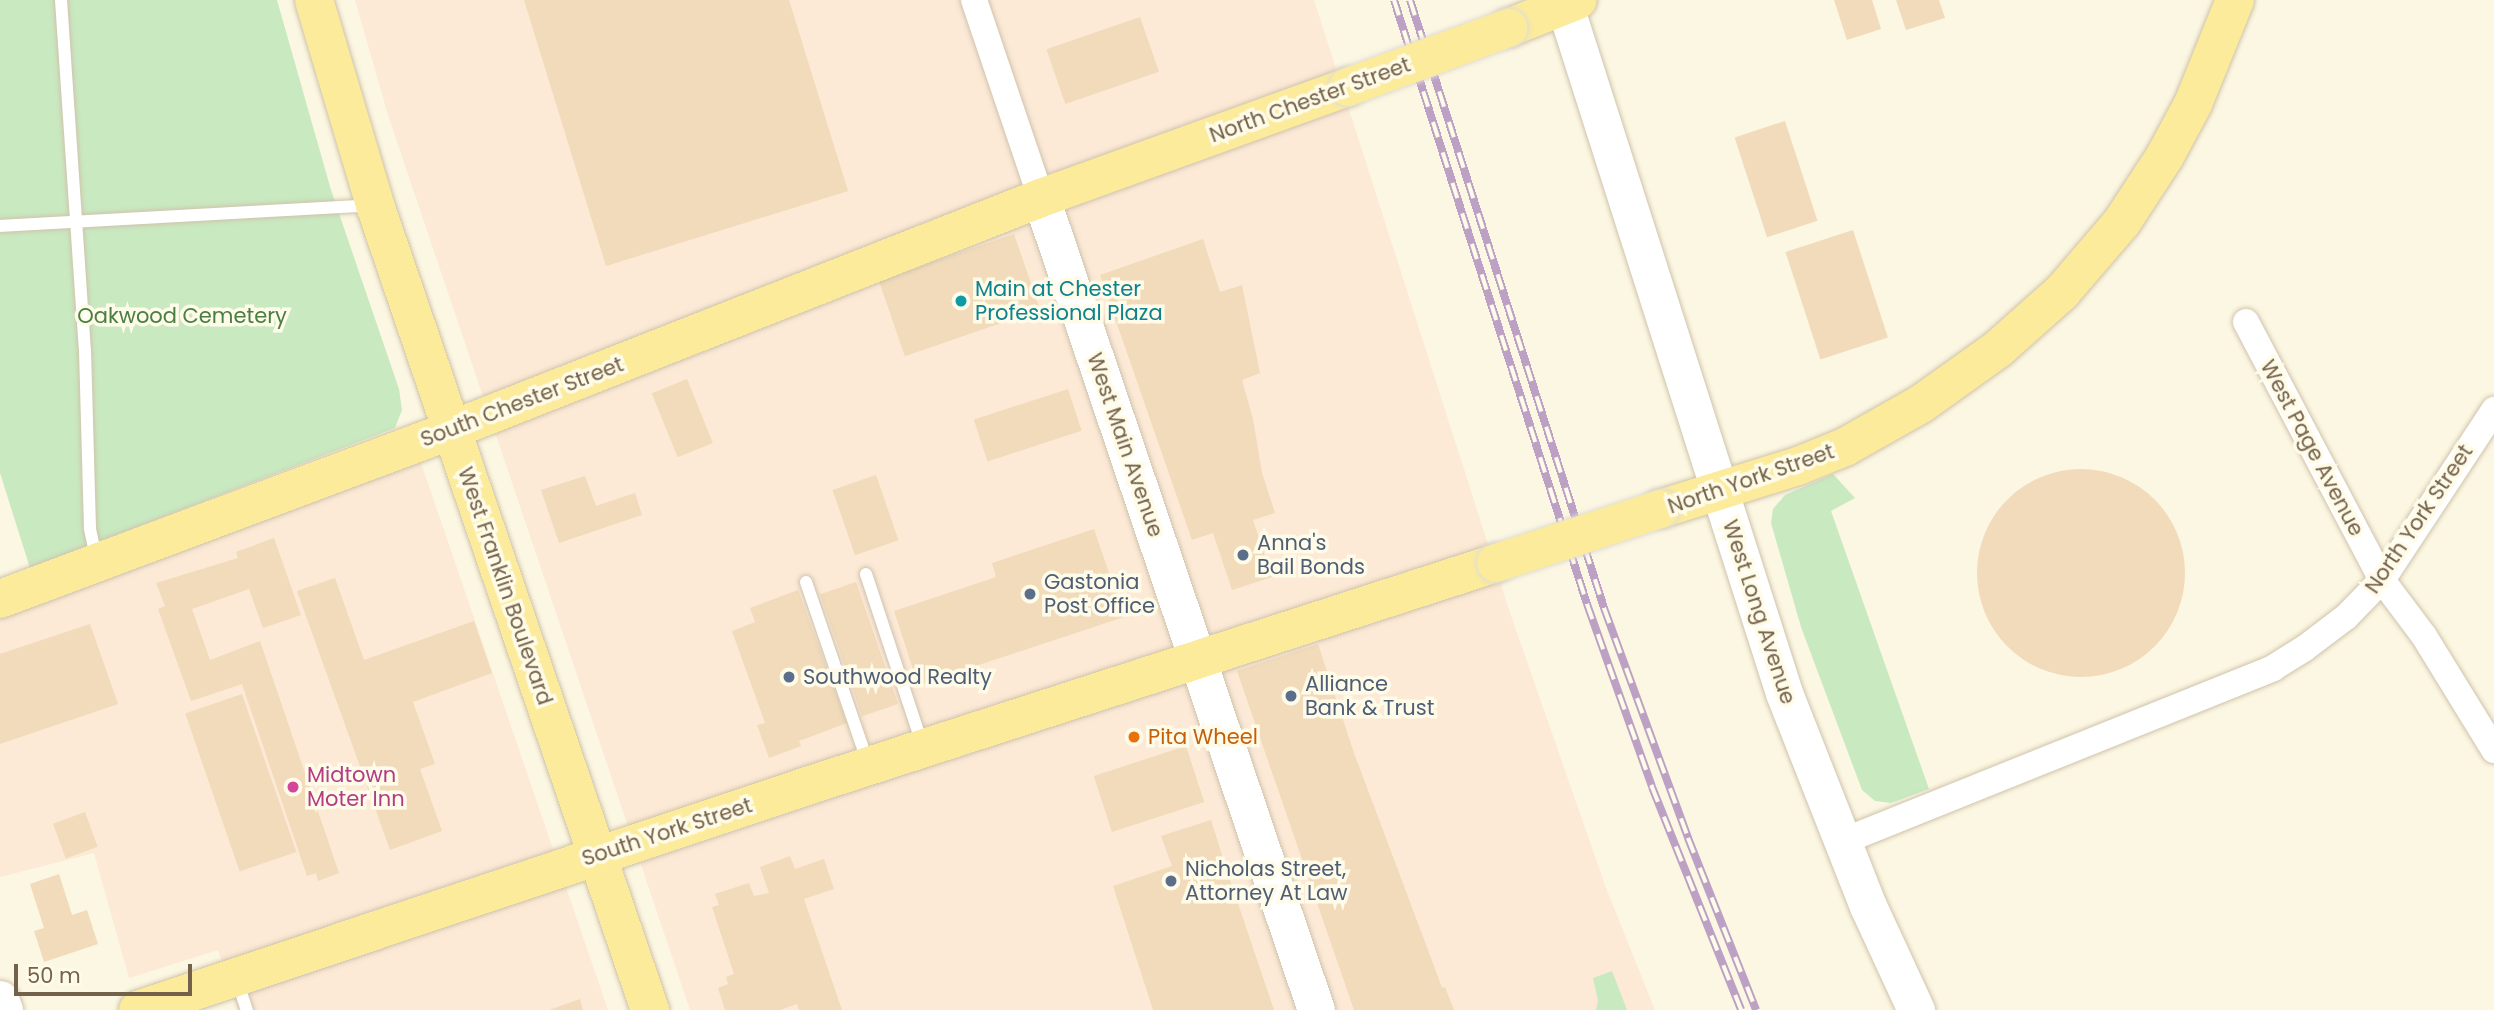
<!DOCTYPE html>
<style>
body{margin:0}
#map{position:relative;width:2494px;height:1010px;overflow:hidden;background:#fcf7e2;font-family:Poppins,sans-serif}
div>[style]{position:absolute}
.commercial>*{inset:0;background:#fce9d6}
.green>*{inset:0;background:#c9e9c1}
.building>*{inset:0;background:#f1dbba;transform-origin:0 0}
.round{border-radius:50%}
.roads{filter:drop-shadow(0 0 2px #cfc3ac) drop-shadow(0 0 2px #cfc3ac)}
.lane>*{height:12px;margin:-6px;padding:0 6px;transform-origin:6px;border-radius:6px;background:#fff}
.street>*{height:26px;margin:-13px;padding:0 13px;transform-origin:13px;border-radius:13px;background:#fff}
.secondary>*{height:37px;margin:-18.5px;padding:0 18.5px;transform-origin:18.5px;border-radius:18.5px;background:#fff}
.primary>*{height:38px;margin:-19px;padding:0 19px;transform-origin:19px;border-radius:19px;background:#fbeb9b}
.rail>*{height:8px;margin-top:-4px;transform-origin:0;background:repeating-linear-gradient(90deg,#fffbe9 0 16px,#bca1c5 0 32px);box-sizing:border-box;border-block:2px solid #bca1c5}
.bridges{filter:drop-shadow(0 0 2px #e0dcd7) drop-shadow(0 0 2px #e0dcd7)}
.primary-bridge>*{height:38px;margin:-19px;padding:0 19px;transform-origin:19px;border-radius:19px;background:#fbeb9b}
.dots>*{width:19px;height:19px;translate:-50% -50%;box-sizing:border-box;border:4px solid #fffbe9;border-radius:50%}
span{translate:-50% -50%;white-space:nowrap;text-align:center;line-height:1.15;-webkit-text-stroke:7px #fffbe9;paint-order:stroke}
.street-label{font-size:21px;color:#746149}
.culture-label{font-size:21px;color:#0d838f}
.left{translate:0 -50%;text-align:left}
.park-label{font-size:21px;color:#497f43}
.service-label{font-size:21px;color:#4e5e75}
.food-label{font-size:21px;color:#c56008}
.hotel-label{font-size:21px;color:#b23c85}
.scale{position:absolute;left:14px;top:964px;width:178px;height:32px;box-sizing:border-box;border:4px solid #746149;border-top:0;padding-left:9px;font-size:21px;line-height:24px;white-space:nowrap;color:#746149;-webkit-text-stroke:5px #fffbe9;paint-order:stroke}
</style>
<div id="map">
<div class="commercial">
<i style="clip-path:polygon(355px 0,1314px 0,1509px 610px,1606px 888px,1655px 1010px,690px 1010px,388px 115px)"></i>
<i style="clip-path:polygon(420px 460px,608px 1010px,238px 1010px,218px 950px,129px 978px,94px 853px,0 877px,0 611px)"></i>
</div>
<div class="green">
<i style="clip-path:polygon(0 0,277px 0,331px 190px,399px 389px,402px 410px,395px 428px,30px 568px,0 473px)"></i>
<i style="clip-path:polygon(1833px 474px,1855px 498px,1831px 511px,1929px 789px,1891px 803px,1875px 801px,1862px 790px,1801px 627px,1771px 523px,1773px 509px,1785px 495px)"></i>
<i style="clip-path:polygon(1612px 971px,1627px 1010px,1596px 1010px,1598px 1001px,1593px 978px)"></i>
</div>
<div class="building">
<i style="clip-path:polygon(524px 0,789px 0,848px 191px,606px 266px)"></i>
<i style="clip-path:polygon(1834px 0,1872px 0,1881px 29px,1847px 40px)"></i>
<i style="clip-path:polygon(1896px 0,1939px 0,1945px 18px,1906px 30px)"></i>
<i style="left:1140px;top:17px;width:58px;height:99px;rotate:71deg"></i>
<i style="left:1785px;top:121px;width:105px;height:53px;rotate:72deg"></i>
<i style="left:1853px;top:230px;width:113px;height:71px;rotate:72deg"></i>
<i style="left:1014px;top:234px;width:80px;height:143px;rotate:71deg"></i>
<i style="clip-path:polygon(1203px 239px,1220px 292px,1242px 285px,1260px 373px,1242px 380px,1253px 419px,1262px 473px,1275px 513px,1253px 520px,1272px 577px,1232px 590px,1213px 533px,1192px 540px,1100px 275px)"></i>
<i style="left:687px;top:379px;width:69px;height:38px;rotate:68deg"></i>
<i style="left:1068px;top:389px;width:44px;height:99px;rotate:72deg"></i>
<i class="round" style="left:1977px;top:469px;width:208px;height:208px"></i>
<i style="left:876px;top:475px;width:69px;height:46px;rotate:71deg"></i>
<i style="clip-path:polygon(585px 476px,596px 506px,635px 493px,642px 515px,559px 543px,541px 490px)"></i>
<i style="clip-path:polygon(1094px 529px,1124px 617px,918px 685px,894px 611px,996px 577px,992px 563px)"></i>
<i style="clip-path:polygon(274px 538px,301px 615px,263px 628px,249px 589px,192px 609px,210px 660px,260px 641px,339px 873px,318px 881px,316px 873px,307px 876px,242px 684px,191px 701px,158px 609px,165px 606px,156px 583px,238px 558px,236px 552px)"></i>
<i style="clip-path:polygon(335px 578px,364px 660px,474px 621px,492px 673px,413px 702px,435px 764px,420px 769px,442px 831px,390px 850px,297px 591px)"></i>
<i style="left:856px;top:582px;width:129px;height:38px;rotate:71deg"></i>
<i style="clip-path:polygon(798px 590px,847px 723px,799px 741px,801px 746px,769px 758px,757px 725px,765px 723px,732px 631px,755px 622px,750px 608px)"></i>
<i style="clip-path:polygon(90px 624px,118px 704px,0 744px,0 654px)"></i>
<i style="clip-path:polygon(1318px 644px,1354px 753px,1437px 974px,1442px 988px,1445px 987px,1454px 1010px,1354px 1010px,1237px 671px)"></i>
<i style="left:242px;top:694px;width:167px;height:60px;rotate:71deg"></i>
<i style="left:1186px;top:746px;width:59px;height:97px;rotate:72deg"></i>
<i style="left:85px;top:812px;width:37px;height:34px;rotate:70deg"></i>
<i style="clip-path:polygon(1211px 820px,1229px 877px,1274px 1010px,1153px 1010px,1113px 886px,1172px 866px,1161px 836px)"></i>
<i style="clip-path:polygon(790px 856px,795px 869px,824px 859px,834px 889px,804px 899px,842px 1010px,799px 1010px,797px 1004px,780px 1010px,725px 1010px,718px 988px,728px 984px,726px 977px,734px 974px,712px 907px,719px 905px,715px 894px,749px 883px,754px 896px,769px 893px,760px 867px)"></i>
<i style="clip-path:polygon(59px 874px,72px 915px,87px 910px,98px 944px,44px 962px,34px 931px,44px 928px,30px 884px)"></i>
<i style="clip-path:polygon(580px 999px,583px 1010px,549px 1010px)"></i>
</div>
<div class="roads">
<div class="lane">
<i style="left:61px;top:0;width:351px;rotate:86.1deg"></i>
<i style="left:85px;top:350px;width:179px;rotate:88.4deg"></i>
<i style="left:90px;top:529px;width:30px;rotate:78deg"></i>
<i style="left:0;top:226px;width:371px;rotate:-3.2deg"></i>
<i style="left:866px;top:574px;width:178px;rotate:71.7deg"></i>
<i style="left:806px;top:582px;width:191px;rotate:71.1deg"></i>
<i style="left:237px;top:980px;width:32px;rotate:72deg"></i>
</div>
<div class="street">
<i style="left:974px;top:0;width:209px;rotate:71.3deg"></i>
<i style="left:2246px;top:322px;width:292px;rotate:62.2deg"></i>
<i style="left:2382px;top:580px;width:70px;rotate:53.1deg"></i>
<i style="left:2424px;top:636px;width:134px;rotate:58.4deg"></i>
<i style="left:1841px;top:842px;width:466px;rotate:-21.9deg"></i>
<i style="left:2273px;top:668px;width:38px;rotate:-32deg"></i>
<i style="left:2305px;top:648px;width:51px;rotate:-37.1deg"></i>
<i style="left:2346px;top:617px;width:52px;rotate:-45.8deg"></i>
<i style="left:2382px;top:580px;width:204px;rotate:-56.6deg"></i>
</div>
<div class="secondary">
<i style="left:1563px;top:0;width:727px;rotate:72.31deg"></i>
<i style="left:1784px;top:693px;width:229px;rotate:68.5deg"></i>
<i style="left:1868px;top:906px;width:115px;rotate:65.2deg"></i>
<i style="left:1041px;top:198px;width:857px;rotate:71.29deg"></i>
<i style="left:0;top:999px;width:12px;rotate:70deg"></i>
</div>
<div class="primary">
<i style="left:314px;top:0;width:214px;rotate:73.4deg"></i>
<i style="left:375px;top:205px;width:851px;rotate:71.14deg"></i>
<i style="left:1508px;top:28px;width:75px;rotate:-21.8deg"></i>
<i style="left:1660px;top:509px;width:145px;rotate:-17.3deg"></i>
<i style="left:1798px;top:466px;width:51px;rotate:-22deg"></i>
<i style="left:1845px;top:447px;width:87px;rotate:-29.5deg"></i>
<i style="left:1921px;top:404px;width:95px;rotate:-35.5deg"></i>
<i style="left:1998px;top:349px;width:86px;rotate:-41.7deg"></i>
<i style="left:2062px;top:292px;width:92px;rotate:-49.4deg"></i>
<i style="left:2122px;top:222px;width:79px;rotate:-56.9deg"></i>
<i style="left:2165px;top:156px;width:59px;rotate:-61.7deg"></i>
<i style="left:2193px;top:104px;width:112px;rotate:-68deg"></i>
<i style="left:0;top:599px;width:482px;rotate:-20.5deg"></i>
<i style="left:451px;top:430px;width:634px;rotate:-21.47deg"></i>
<i style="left:1041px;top:198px;width:326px;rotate:-19.9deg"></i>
<i style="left:138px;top:1010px;width:706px;rotate:-18.51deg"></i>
<i style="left:807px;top:786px;width:724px;rotate:-17.93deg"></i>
</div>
</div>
<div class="rail">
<i style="left:1394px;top:0;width:634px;rotate:72.28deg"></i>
<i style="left:1587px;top:604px;width:194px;rotate:70.4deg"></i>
<i style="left:1652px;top:787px;width:240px;rotate:68.2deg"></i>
<i style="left:1410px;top:0;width:638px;rotate:72.3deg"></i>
<i style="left:1604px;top:608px;width:245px;rotate:69.9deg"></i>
<i style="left:1688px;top:838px;width:185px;rotate:68.4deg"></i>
</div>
<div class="bridges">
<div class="primary-bridge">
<i style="left:1348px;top:87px;width:171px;rotate:-20.2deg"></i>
<i style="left:1496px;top:563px;width:173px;rotate:-18.2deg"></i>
</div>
</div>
<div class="dots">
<i style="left:961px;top:301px;background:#0f9aa8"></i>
<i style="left:1243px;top:555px;background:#5c6f8a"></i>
<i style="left:1030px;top:594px;background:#5c6f8a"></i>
<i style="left:789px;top:677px;background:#5c6f8a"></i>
<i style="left:1291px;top:696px;background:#5c6f8a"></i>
<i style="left:1134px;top:737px;background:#e8710a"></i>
<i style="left:293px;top:787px;background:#d1479c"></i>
<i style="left:1171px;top:881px;background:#5c6f8a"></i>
</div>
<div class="street-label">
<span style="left:1310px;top:100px;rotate:-20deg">North Chester Street</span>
<span style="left:522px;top:402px;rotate:-21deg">South Chester Street</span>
<span style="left:1125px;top:445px;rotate:71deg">West Main Avenue</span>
<span style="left:2312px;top:448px;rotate:62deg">West Page Avenue</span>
<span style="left:1751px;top:479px;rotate:-19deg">North York Street</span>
<span style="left:2419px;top:519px;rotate:-56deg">North York Street</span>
<span style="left:505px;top:586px;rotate:71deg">West Franklin Boulevard</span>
<span style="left:1759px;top:612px;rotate:72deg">West Long Avenue</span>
<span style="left:667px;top:832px;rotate:-18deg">South York Street</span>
</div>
<div class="culture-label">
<span class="left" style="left:975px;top:301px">Main at Chester<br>Professional Plaza</span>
</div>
<div class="park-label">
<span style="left:182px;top:316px">Oakwood Cemetery</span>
</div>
<div class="service-label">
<span class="left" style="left:1257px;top:555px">Anna's<br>Bail Bonds</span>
<span class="left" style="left:1044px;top:594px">Gastonia<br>Post Office</span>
<span class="left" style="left:803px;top:677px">Southwood Realty</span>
<span class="left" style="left:1305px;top:696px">Alliance<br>Bank &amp; Trust</span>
<span class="left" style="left:1185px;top:881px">Nicholas Street,<br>Attorney At Law</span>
</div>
<div class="food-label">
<span class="left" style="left:1148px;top:737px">Pita Wheel</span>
</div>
<div class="hotel-label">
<span class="left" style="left:307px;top:787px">Midtown<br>Moter Inn</span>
</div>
<div class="scale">50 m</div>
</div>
